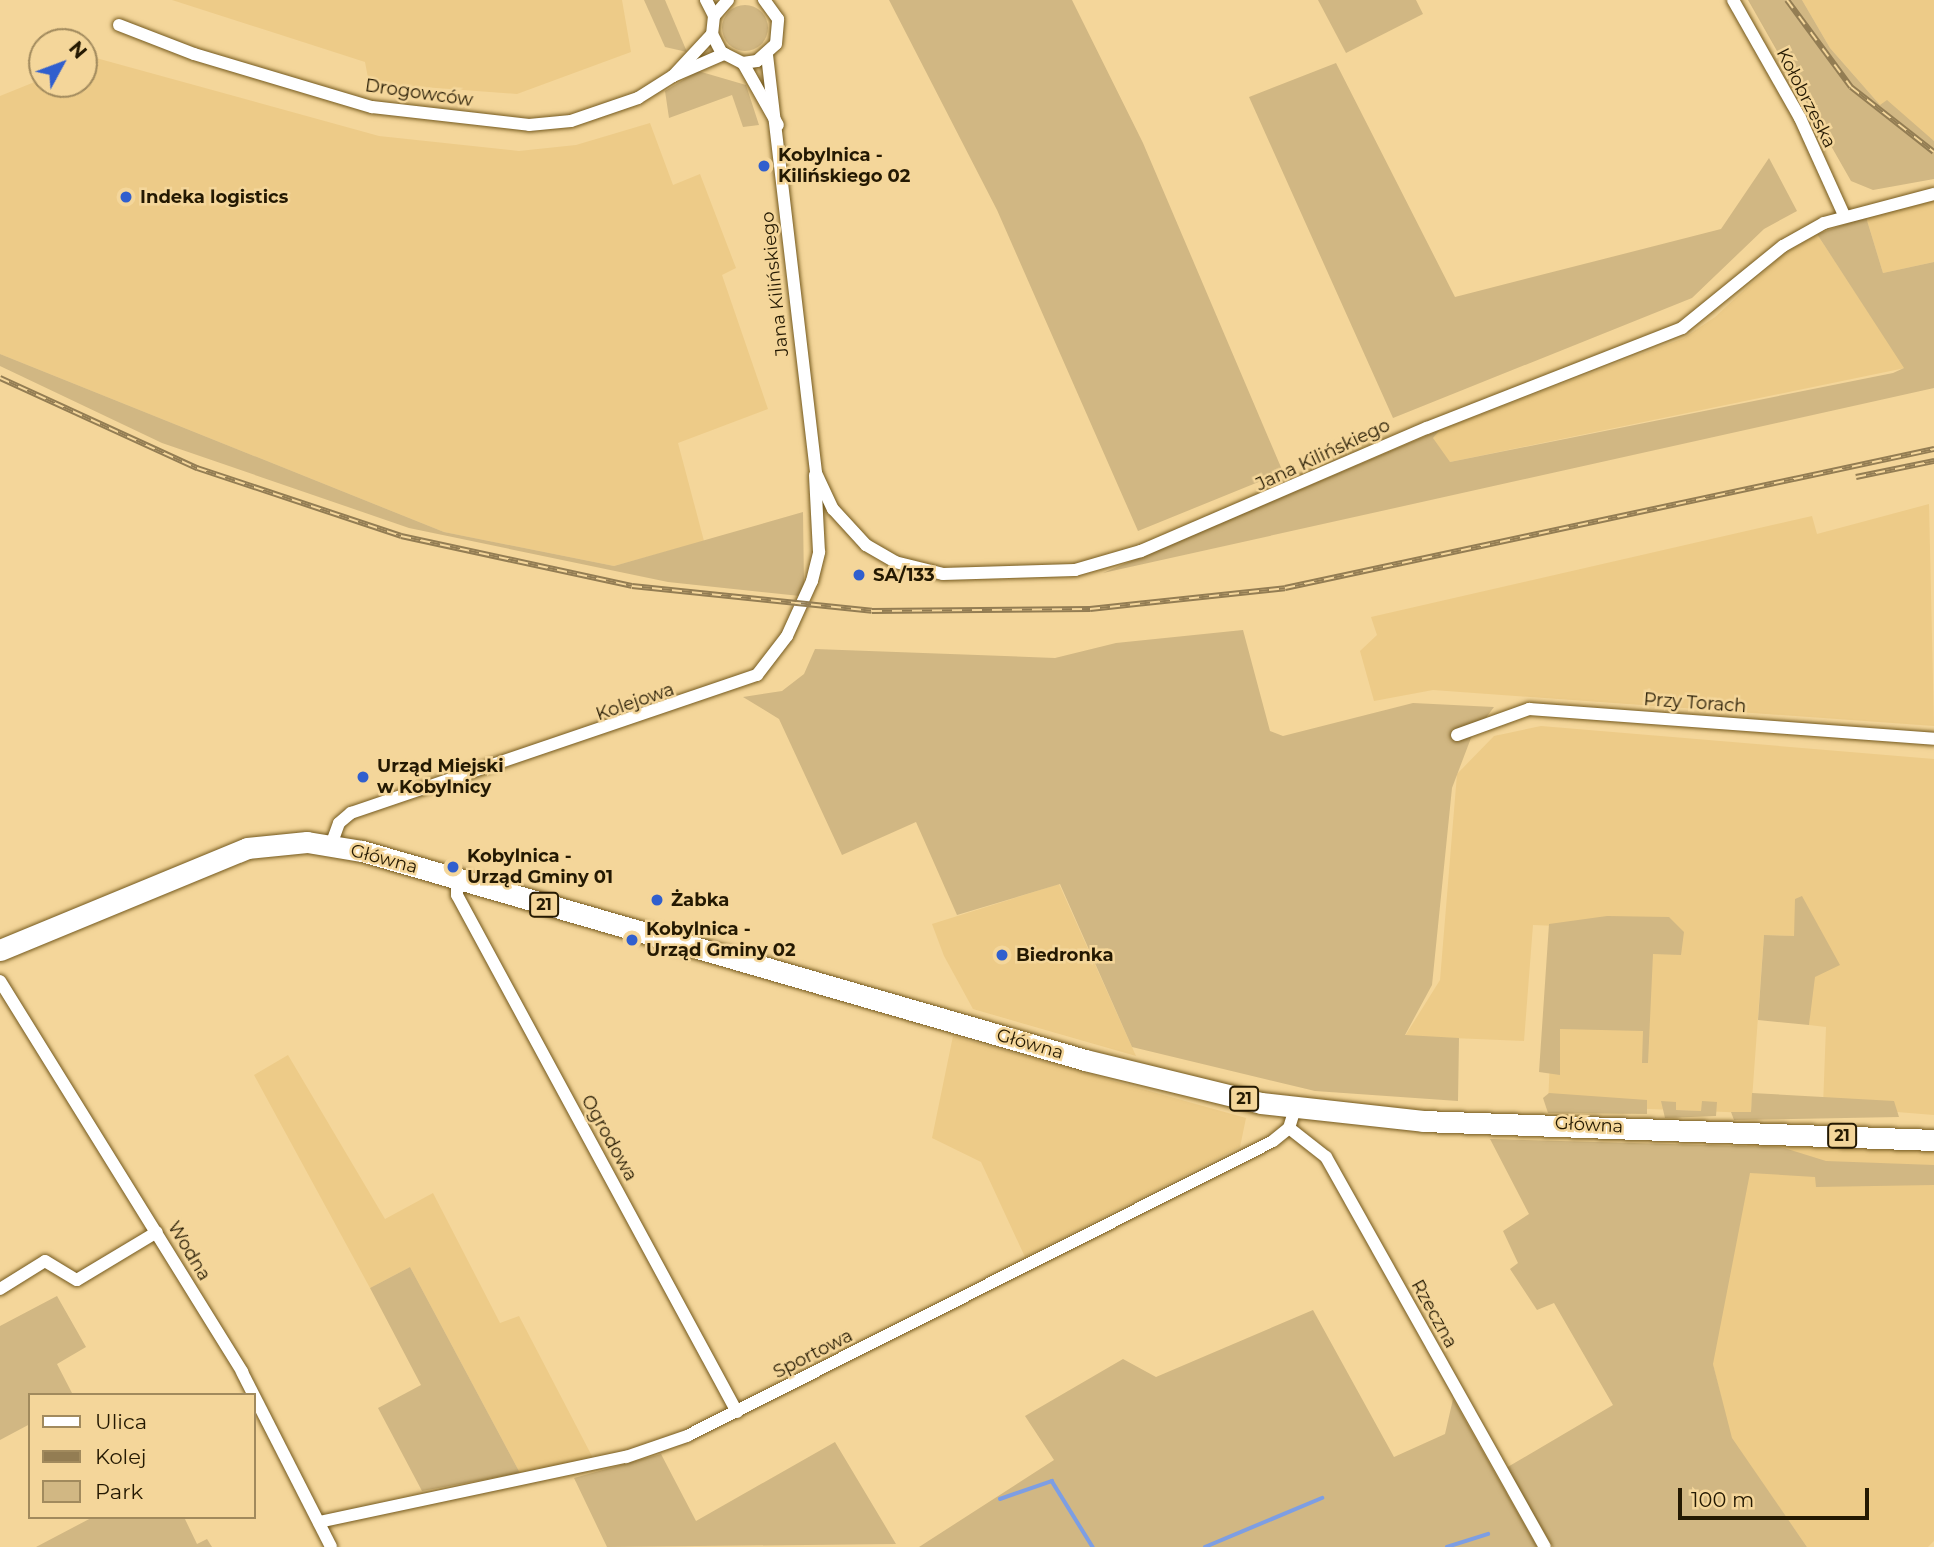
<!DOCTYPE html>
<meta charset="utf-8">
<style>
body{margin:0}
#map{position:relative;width:1934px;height:1547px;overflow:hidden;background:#f4d69a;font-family:Montserrat,sans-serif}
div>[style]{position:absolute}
.built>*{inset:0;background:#edcb88}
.green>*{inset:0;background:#d1b783}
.round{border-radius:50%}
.stream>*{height:3.5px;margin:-1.75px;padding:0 1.75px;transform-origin:1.75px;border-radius:1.75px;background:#7d9ee3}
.roads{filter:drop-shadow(0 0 2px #74591d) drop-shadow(0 0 2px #74591d)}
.minor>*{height:12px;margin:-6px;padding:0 6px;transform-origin:6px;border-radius:6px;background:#fff}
.primary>*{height:21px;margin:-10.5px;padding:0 10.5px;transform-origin:10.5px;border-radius:10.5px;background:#fff}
.rail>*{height:6px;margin-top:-3px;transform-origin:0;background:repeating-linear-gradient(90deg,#f4d69a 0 10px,#937d53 0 20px);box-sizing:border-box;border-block:2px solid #937d53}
.dots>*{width:19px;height:19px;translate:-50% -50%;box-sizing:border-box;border:4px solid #f4d69a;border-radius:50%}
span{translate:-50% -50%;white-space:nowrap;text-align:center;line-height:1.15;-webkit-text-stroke:5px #f4d69a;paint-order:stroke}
.shield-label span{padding:2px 5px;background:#f4d69a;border:2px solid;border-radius:5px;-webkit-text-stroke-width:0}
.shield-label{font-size:16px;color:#241902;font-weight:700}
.street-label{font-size:18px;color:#241902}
.poi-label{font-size:18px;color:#241902;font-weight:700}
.left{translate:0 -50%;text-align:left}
.legend{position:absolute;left:28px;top:1393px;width:228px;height:126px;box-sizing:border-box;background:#f4d69a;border:2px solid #a18a5d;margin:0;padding:9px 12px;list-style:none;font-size:21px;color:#241902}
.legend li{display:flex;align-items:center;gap:14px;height:35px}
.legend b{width:35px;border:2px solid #a18a5d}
.north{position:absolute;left:28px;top:28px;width:70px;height:70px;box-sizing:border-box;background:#f4d69a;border:2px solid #a18a5d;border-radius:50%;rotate:49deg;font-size:19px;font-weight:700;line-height:28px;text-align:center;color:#241902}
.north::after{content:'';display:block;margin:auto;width:24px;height:32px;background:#305fce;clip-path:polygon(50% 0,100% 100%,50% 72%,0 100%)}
.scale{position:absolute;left:1678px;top:1488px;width:191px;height:32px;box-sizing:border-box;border:4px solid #241902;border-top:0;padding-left:9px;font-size:21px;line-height:24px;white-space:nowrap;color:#241902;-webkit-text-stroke:5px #f4d69a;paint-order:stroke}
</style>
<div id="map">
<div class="built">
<i style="clip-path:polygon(172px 0,622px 0,631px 52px,517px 94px,369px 83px,365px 62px)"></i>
<i style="clip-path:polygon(1802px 0,1934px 0,1934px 141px,1880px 105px,1830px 48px)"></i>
<i style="clip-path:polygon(96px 58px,379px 136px,519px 151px,576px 145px,650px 123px,673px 185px,700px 174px,736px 268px,722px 275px,768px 409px,678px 443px,704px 541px,614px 566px,444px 532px,0 354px,0 96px,42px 79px,84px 84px,84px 63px)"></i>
<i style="clip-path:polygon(1934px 201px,1934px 262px,1883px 273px,1866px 217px)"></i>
<i style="clip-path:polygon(1817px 234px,1905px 368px,1450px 462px,1440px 456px,1433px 438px,1440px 430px,1684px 338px,1715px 317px,1781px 256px)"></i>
<i style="clip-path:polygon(1929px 504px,1934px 726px,1433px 690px,1374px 701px,1360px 651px,1377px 635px,1371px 617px,1812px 516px,1817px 534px)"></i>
<i style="clip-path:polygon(1541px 726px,1934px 759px,1934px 1115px,1823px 1106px,1826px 1027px,1809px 1025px,1817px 937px,1764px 935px,1751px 1113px,1548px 1105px,1554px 966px,1630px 929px,1533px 925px,1524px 1041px,1405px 1036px,1440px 980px,1457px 774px,1494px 736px)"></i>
<i style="clip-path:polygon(1059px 884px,1136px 1056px,973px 1009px,944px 956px,932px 924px)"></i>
<i style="clip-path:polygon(953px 1036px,1246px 1118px,1240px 1147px,1025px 1257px,981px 1162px,932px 1138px)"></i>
<i style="clip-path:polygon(288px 1055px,385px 1219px,433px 1193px,500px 1323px,519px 1316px,594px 1460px,520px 1473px,410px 1267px,370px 1288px,254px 1075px)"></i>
<i style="clip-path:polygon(1748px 1142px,1934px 1148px,1934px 1541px,1928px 1547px,1807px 1547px,1731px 1438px,1708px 1344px)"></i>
</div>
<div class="green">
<i style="clip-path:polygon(644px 0,665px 0,687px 52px,665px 47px)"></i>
<i style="clip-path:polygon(889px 0,1072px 0,1143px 143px,1283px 472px,1138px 531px,997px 210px)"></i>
<i style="clip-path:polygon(1318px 0,1416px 0,1423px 14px,1346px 53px)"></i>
<i style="clip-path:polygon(1748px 0,1802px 0,1830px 48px,1880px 105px,1887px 100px,1934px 141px,1934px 179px,1873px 190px,1851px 181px)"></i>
<i class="round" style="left:722px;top:5px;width:46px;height:46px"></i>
<i style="clip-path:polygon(1336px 63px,1455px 297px,1721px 229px,1769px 158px,1797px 211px,1764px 229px,1692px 298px,1393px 418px,1249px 97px)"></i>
<i style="clip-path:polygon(698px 71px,746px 85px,759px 125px,743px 127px,732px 95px,669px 118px,665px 91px)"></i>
<i style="clip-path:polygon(1866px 217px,1883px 273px,1934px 262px,1934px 388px,1103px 573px,1440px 430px,1433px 438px,1450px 462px,1893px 373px,1904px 368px,1817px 234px)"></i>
<i style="clip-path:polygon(0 354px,444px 532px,614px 566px,803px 512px,804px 586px,800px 596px,668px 582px,409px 528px,162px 443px,0 366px)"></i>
<i style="clip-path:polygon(1243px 630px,1270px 731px,1283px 736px,1413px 703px,1494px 707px,1471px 738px,1452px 788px,1432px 985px,1405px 1035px,1459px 1038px,1458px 1101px,1315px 1091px,1132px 1047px,1060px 884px,957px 915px,916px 822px,842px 855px,779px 719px,743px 697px,782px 691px,804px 674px,815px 649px,1055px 658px,1116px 643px)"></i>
<i style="clip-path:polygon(1802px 896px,1840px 965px,1815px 977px,1809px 1025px,1758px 1020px,1764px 935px,1794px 936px,1795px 899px)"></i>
<i style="clip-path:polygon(1607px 916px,1669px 917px,1684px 932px,1681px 955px,1653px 954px,1648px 1063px,1642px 1063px,1643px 1031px,1560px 1029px,1560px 1075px,1539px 1072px,1549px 924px)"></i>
<i style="clip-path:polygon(1549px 1093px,1647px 1100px,1647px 1114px,1548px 1113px,1543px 1098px)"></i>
<i style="clip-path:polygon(1752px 1093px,1894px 1101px,1899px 1117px,1734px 1120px,1731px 1112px,1751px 1112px)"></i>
<i style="clip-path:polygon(1661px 1101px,1676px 1102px,1676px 1110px,1701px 1111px,1702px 1101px,1717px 1102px,1716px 1116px,1665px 1118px)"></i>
<i style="clip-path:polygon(1490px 1139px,1781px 1147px,1826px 1161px,1934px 1165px,1934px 1185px,1816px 1187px,1815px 1177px,1750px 1173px,1713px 1364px,1732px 1438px,1807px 1547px,1553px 1547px,1506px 1468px,1613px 1405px,1554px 1303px,1537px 1310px,1510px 1269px,1518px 1263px,1503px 1231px,1529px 1214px)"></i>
<i style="clip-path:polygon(410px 1267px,520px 1473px,422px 1491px,378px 1408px,421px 1385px,370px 1288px)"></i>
<i style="clip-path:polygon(57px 1296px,86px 1347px,57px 1364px,73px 1395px,30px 1395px,30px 1424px,0 1440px,0 1326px)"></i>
<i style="clip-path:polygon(1313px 1310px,1394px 1457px,1445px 1434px,1453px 1399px,1537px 1547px,919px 1547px,1054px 1460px,1025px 1416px,1123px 1359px,1156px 1377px)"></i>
<i style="clip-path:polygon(835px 1442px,896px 1544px,607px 1547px,574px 1478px,661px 1454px,696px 1521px)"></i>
<i style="clip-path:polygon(93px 1517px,184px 1517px,197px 1544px,207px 1539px,212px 1547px,36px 1547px)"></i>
</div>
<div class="stream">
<i style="left:1000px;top:1499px;width:55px;rotate:-19.1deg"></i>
<i style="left:1052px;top:1481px;width:78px;rotate:58.2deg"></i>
<i style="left:1205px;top:1547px;width:127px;rotate:-22.7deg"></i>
<i style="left:1447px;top:1547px;width:43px;rotate:-17.6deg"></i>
</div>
<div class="roads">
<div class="minor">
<i style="left:706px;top:0;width:18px;rotate:63deg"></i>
<i style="left:728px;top:0;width:21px;rotate:131deg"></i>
<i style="left:714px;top:16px;width:18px;rotate:96deg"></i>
<i style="left:712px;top:34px;width:20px;rotate:63deg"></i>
<i style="left:721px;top:52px;width:25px;rotate:27deg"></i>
<i style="left:743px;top:63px;width:14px;rotate:-8deg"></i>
<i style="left:757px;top:61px;width:25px;rotate:-42deg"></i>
<i style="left:776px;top:44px;width:25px;rotate:-85deg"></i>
<i style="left:778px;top:19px;width:24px;rotate:-126deg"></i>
<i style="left:1733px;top:0;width:136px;rotate:60.4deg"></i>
<i style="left:1800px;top:118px;width:107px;rotate:65.6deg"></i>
<i style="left:119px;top:25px;width:80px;rotate:21.1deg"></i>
<i style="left:194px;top:54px;width:186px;rotate:16.6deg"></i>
<i style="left:372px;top:107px;width:158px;rotate:6.5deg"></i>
<i style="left:529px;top:125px;width:42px;rotate:-5.4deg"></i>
<i style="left:571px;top:121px;width:71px;rotate:-18.9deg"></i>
<i style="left:638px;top:98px;width:41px;rotate:-32.2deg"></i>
<i style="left:673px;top:76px;width:57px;rotate:-47.1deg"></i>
<i style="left:767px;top:55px;width:421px;rotate:83.3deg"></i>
<i style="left:816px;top:473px;width:40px;rotate:65deg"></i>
<i style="left:833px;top:509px;width:49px;rotate:47.5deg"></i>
<i style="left:866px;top:545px;width:34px;rotate:30deg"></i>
<i style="left:895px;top:562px;width:49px;rotate:14deg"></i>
<i style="left:943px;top:574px;width:132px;rotate:-1.7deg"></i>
<i style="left:1075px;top:570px;width:69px;rotate:-16.1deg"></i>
<i style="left:1141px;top:551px;width:311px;rotate:-23.3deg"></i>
<i style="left:1427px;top:428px;width:274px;rotate:-21.4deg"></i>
<i style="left:1682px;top:328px;width:130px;rotate:-39.1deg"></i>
<i style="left:1783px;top:246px;width:47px;rotate:-29.3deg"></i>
<i style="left:1824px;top:223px;width:114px;rotate:-14.8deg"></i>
<i style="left:743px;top:63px;width:71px;rotate:60.6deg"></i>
<i style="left:673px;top:76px;width:56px;rotate:-23.3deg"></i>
<i style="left:1457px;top:735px;width:77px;rotate:-19.9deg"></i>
<i style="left:1529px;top:709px;width:406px;rotate:4.2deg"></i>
<i style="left:331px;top:845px;width:23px;rotate:-70deg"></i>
<i style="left:339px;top:823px;width:16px;rotate:-40deg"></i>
<i style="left:351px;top:813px;width:429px;rotate:-18.8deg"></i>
<i style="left:757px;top:675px;width:49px;rotate:-52.4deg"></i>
<i style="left:787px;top:636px;width:60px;rotate:-65.6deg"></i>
<i style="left:812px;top:581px;width:30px;rotate:-76deg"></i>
<i style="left:819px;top:552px;width:77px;rotate:-93deg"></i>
<i style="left:457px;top:880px;width:15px;rotate:90deg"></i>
<i style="left:457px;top:895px;width:588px;rotate:61.56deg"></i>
<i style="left:0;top:981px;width:460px;rotate:58.2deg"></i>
<i style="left:242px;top:1372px;width:196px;rotate:63deg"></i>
<i style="left:1289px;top:1128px;width:47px;rotate:38.1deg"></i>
<i style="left:1326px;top:1157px;width:447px;rotate:60.7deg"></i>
<i style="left:0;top:1289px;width:53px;rotate:-31.9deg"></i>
<i style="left:45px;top:1261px;width:37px;rotate:31deg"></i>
<i style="left:77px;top:1280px;width:93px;rotate:-31deg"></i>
<i style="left:319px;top:1522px;width:314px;rotate:-12deg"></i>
<i style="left:626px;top:1457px;width:65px;rotate:-19deg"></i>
<i style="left:687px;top:1436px;width:656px;rotate:-26.72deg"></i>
<i style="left:1273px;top:1141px;width:21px;rotate:-39deg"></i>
<i style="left:1289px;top:1128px;width:21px;rotate:-73deg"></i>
</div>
<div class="primary">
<i style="left:0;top:950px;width:267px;rotate:-22.4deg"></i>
<i style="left:247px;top:848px;width:60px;rotate:-5.7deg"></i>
<i style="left:307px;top:842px;width:56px;rotate:9.3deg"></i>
<i style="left:362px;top:851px;width:753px;rotate:16.12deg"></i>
<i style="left:1085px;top:1060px;width:181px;rotate:13.7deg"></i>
<i style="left:1261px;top:1103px;width:163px;rotate:6.3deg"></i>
<i style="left:1423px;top:1121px;width:511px;rotate:2.13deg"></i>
</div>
</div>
<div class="rail">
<i style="left:1787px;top:0;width:108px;rotate:53.7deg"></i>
<i style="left:1851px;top:87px;width:105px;rotate:38.1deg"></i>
<i style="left:0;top:378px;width:217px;rotate:24.6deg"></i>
<i style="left:197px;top:468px;width:215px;rotate:18.4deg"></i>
<i style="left:401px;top:536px;width:236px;rotate:12.2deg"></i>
<i style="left:632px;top:586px;width:241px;rotate:5.9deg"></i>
<i style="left:872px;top:611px;width:218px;rotate:-0.5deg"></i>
<i style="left:1090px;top:609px;width:196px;rotate:-6.1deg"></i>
<i style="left:1285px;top:588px;width:664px;rotate:-12.09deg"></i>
<i style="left:1856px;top:477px;width:80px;rotate:-11.6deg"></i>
</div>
<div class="dots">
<i style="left:764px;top:166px;background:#305fce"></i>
<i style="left:126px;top:197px;background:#305fce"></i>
<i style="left:859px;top:575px;background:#305fce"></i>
<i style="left:363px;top:777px;background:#305fce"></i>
<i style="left:453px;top:867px;background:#305fce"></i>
<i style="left:657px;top:900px;background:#305fce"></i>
<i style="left:632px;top:940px;background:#305fce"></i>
<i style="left:1002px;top:955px;background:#305fce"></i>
</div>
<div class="shield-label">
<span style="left:544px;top:905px">21</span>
<span style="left:1244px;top:1099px">21</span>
<span style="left:1842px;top:1136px">21</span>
</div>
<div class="street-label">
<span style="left:419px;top:93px;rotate:8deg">Drogowców</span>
<span style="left:1806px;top:98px;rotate:63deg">Kołobrzeska</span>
<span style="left:775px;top:284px;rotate:-96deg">Jana Kilińskiego</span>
<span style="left:1323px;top:455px;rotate:-25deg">Jana Kilińskiego</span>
<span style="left:635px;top:702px;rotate:-19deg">Kolejowa</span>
<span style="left:1695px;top:703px;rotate:4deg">Przy Torach</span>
<span style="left:384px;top:859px;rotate:15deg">Główna</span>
<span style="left:1030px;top:1044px;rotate:16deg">Główna</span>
<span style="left:1589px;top:1125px;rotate:3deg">Główna</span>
<span style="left:609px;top:1138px;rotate:61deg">Ogrodowa</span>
<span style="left:189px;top:1251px;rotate:59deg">Wodna</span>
<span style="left:1434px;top:1314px;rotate:61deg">Rzeczna</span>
<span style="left:813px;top:1354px;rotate:-27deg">Sportowa</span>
</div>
<div class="poi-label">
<span class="left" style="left:778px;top:166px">Kobylnica -<br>Kilińskiego 02</span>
<span class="left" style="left:140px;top:197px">Indeka logistics</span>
<span class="left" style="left:873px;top:575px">SA/133</span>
<span class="left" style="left:377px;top:777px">Urząd Miejski<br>w Kobylnicy</span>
<span class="left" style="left:467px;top:867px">Kobylnica -<br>Urząd Gminy 01</span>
<span class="left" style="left:671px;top:900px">Żabka</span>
<span class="left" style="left:646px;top:940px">Kobylnica -<br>Urząd Gminy 02</span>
<span class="left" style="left:1016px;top:955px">Biedronka</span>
</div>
<ul class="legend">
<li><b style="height:9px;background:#fff"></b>Ulica</li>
<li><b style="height:9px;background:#937d53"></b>Kolej</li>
<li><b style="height:19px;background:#d1b783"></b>Park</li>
</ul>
<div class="north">N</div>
<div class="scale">100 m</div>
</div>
